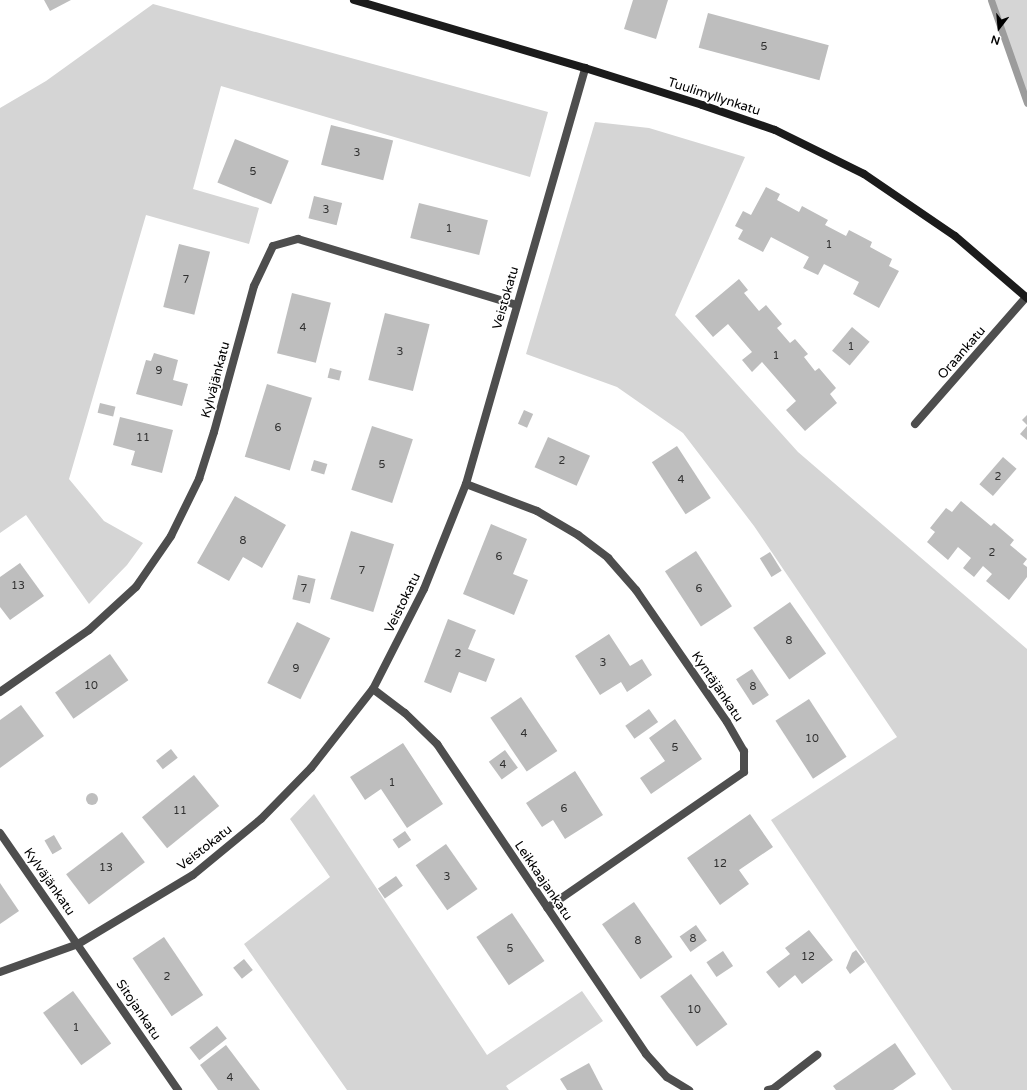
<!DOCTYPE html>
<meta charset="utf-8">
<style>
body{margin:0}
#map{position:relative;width:1027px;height:1090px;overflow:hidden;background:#fff;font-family:"Varela Round",sans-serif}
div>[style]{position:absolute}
.green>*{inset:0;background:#d5d5d5}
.stream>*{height:7px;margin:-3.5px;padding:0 3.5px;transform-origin:3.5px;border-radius:3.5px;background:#9c9c9c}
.building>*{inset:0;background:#bebebe;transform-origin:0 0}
.round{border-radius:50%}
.street>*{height:8px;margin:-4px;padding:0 4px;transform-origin:4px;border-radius:4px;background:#4e4e4e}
.secondary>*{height:8px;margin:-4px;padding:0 4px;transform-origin:4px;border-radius:4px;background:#1b1b1b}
span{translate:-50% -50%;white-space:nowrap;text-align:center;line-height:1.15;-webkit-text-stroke:3.5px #fff;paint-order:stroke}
.number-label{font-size:11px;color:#303030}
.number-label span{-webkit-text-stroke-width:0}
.street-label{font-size:13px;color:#000}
.north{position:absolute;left:979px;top:8px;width:40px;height:40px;-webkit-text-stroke:3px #fff;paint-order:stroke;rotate:196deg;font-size:11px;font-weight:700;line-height:16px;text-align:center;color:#000}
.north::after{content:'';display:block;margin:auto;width:14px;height:18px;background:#000;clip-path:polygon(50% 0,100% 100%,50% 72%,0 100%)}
</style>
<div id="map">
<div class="green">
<i style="clip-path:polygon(991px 0,1027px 0,1027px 103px)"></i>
<i style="clip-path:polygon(153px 4px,548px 112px,530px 177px,221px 86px,193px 189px,259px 208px,249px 244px,146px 215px,69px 479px,104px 521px,143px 543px,127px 565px,89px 604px,26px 515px,0 533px,0 108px,46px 81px)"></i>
<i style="clip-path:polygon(595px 122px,649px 128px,745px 157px,675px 315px,798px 452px,1027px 649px,1027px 1090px,952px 1090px,771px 820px,897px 737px,754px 526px,683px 433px,617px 387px,526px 354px)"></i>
<i style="clip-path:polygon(314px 794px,487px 1055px,582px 991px,603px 1021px,506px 1086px,509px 1090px,347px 1090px,244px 944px,330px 877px,290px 819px)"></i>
</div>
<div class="stream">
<i style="left:991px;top:0;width:109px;rotate:70.7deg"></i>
</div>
<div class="building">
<i style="clip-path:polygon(44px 0,71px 0,50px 11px)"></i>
<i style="clip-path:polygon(633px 0,668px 0,656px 39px,624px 29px)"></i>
<i style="left:708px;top:13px;width:125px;height:36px;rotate:15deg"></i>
<i style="left:331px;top:125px;width:64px;height:41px;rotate:14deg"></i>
<i style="left:235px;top:139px;width:58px;height:47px;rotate:22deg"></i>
<i style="clip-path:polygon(766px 187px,780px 194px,777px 200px,799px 212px,802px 206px,828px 220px,825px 225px,846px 236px,849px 230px,872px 242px,870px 247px,892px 259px,889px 266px,899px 271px,879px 308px,853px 294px,859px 282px,824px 264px,818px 275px,803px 268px,809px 257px,771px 237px,763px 252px,738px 239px,743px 230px,735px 226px,743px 211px,751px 215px)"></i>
<i style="left:314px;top:196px;width:29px;height:23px;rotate:14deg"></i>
<i style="left:419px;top:203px;width:71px;height:36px;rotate:14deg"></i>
<i style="left:179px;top:244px;width:32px;height:65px;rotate:14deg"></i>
<i style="clip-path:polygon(739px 279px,748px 290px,744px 293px,759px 311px,766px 305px,782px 324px,777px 328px,790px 343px,795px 339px,808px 354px,804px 357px,815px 371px,819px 368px,836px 388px,830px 394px,837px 403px,805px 431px,786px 410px,796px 401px,762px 362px,752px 372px,742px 360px,752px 352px,728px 324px,713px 337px,695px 316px)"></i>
<i style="left:292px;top:293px;width:40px;height:62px;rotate:14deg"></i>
<i style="left:385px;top:313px;width:46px;height:69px;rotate:14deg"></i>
<i style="left:852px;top:327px;width:23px;height:31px;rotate:40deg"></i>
<i style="clip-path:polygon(154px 353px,178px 360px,173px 380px,188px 384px,182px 406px,136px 394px,146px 360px,151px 361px)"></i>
<i style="left:330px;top:368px;width:12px;height:10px;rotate:14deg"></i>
<i style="left:267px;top:384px;width:47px;height:76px;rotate:17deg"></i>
<i style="left:100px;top:403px;width:16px;height:10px;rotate:14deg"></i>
<i style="left:524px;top:410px;width:10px;height:15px;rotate:24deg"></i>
<i style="clip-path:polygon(1027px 415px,1027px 425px,1022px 420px)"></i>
<i style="clip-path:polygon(120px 417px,173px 430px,162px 473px,131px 465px,135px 451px,113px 445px)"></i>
<i style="left:372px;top:426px;width:43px;height:67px;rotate:18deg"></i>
<i style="clip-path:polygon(1027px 426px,1027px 440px,1020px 434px)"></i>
<i style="left:548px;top:437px;width:46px;height:33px;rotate:24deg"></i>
<i style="left:677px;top:446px;width:62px;height:30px;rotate:57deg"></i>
<i style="left:1003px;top:457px;width:18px;height:36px;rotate:41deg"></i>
<i style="left:314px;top:460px;width:14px;height:11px;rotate:17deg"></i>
<i style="clip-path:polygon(235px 496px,286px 525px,262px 568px,243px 557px,229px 581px,197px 563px)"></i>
<i style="clip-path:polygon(961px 501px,991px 526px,994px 523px,1014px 540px,1010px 545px,1027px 559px,1023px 564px,1027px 567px,1027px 577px,1009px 600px,986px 581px,992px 574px,983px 566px,974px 577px,963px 568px,971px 558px,958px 547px,948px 560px,927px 542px,935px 532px,930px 528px,946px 508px,952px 512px)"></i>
<i style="clip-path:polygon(491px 524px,527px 539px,513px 574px,528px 580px,514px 615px,463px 594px)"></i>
<i style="left:351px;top:531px;width:45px;height:71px;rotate:17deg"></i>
<i style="left:696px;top:551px;width:66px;height:37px;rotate:57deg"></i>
<i style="left:770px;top:552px;width:22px;height:12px;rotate:58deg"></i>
<i style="clip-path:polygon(20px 563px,44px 596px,10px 620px,0 607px,0 577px)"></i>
<i style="left:298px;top:575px;width:18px;height:25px;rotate:13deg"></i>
<i style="left:790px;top:602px;width:63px;height:45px;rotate:55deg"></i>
<i style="clip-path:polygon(448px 619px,476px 630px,468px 649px,495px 659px,486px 682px,459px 672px,451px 693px,424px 682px)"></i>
<i style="left:297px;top:622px;width:37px;height:68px;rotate:26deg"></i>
<i style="clip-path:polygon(609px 634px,630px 666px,642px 659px,652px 675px,627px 692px,621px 682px,600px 695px,575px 656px)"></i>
<i style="left:110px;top:654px;width:32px;height:67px;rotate:55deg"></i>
<i style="left:752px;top:669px;width:31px;height:19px;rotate:57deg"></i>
<i style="left:521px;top:697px;width:65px;height:37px;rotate:56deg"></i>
<i style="left:809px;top:699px;width:69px;height:40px;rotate:57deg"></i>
<i style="clip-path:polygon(21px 705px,44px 736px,0 768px,0 720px)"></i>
<i style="left:649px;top:709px;width:16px;height:29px;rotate:55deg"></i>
<i style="clip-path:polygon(675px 719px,702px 759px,651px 794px,640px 778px,665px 761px,649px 738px)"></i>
<i style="clip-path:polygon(403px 743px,443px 804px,407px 828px,381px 789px,365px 800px,350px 777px)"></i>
<i style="left:171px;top:749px;width:11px;height:19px;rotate:52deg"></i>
<i style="left:505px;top:750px;width:22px;height:20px;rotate:54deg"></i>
<i style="clip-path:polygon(575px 771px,603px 815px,565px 839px,553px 820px,542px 827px,526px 803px)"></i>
<i style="left:194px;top:775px;width:40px;height:67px;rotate:51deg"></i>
<i class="round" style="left:86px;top:793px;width:12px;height:12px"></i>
<i style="clip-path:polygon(750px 814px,773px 847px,739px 870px,749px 884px,720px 905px,687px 858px)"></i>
<i style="left:405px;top:831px;width:11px;height:15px;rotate:56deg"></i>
<i style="left:122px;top:832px;width:38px;height:70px;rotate:53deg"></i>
<i style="left:54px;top:835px;width:16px;height:11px;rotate:60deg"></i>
<i style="left:446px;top:844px;width:55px;height:37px;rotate:55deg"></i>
<i style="left:396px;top:876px;width:12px;height:22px;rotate:55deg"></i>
<i style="clip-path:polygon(0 883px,19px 911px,0 924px)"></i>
<i style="left:634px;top:902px;width:67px;height:39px;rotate:55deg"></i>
<i style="left:512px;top:913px;width:58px;height:43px;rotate:56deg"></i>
<i style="left:696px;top:925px;width:19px;height:20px;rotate:55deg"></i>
<i style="clip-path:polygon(809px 930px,833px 960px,802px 984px,795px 975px,779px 988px,766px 972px,790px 954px,785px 948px)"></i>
<i style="left:164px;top:937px;width:70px;height:38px;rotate:56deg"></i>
<i style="clip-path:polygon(856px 950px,865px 962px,850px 974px,846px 968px,852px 953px)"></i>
<i style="left:723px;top:951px;width:18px;height:20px;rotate:56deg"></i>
<i style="left:244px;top:959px;width:14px;height:14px;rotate:51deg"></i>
<i style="left:691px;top:974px;width:62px;height:38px;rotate:54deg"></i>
<i style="left:73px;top:991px;width:65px;height:37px;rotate:54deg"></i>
<i style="left:217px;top:1026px;width:16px;height:35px;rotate:52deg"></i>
<i style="clip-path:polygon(895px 1043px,916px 1074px,893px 1090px,836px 1090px,833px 1086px)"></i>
<i style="clip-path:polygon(226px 1045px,260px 1090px,218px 1090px,200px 1065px)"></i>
<i style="clip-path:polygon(589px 1063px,603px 1090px,567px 1090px,560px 1079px)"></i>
</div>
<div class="street">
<i style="left:915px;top:424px;width:169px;rotate:-48.8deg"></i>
<i style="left:466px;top:484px;width:76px;rotate:20.8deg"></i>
<i style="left:537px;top:511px;width:48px;rotate:30.3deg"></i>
<i style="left:578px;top:535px;width:38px;rotate:37deg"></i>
<i style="left:608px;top:558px;width:43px;rotate:48.8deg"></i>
<i style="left:636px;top:590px;width:160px;rotate:55.4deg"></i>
<i style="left:727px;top:722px;width:34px;rotate:60deg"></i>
<i style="left:744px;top:751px;width:21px;rotate:90deg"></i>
<i style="left:744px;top:772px;width:239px;rotate:145.4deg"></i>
<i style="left:373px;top:689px;width:40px;rotate:37deg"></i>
<i style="left:405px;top:713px;width:45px;rotate:44.1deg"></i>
<i style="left:437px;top:744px;width:374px;rotate:56deg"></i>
<i style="left:646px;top:1054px;width:31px;rotate:48deg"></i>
<i style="left:667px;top:1077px;width:26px;rotate:31deg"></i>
<i style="left:0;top:692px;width:108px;rotate:-34.9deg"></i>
<i style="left:89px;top:630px;width:64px;rotate:-42.5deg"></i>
<i style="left:136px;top:587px;width:62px;rotate:-55.5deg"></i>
<i style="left:171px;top:536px;width:64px;rotate:-63.8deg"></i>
<i style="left:199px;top:479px;width:49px;rotate:-72.3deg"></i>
<i style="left:214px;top:432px;width:151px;rotate:-74.7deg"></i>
<i style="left:254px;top:286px;width:44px;rotate:-64.6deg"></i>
<i style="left:273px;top:246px;width:26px;rotate:-16deg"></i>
<i style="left:298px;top:239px;width:228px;rotate:16.8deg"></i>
<i style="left:0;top:833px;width:313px;rotate:55.3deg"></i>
<i style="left:0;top:972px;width:83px;rotate:-19.7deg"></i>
<i style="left:78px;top:944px;width:134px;rotate:-31deg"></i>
<i style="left:193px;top:875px;width:88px;rotate:-39.5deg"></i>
<i style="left:261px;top:819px;width:71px;rotate:-45.6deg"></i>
<i style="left:311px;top:768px;width:100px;rotate:-51.9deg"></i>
<i style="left:373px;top:689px;width:112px;rotate:-63deg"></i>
<i style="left:424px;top:589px;width:113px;rotate:-68.2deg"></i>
<i style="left:466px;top:484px;width:433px;rotate:-74deg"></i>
<i style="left:768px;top:1090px;width:5px;rotate:-11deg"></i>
<i style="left:773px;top:1089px;width:56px;rotate:-37.7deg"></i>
</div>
<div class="secondary">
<i style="left:354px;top:0;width:241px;rotate:16.4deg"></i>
<i style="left:585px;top:68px;width:123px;rotate:17.5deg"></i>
<i style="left:702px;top:105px;width:77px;rotate:18.9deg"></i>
<i style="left:775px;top:130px;width:99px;rotate:26.3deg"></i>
<i style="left:864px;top:174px;width:110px;rotate:34.3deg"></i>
<i style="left:955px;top:236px;width:95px;rotate:40.7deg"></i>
</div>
<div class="number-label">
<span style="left:764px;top:47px">5</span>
<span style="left:357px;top:153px">3</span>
<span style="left:253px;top:172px">5</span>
<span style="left:326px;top:210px">3</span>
<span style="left:449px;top:229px">1</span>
<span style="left:829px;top:245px">1</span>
<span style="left:186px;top:280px">7</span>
<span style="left:303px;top:328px">4</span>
<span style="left:851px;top:347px">1</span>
<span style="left:400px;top:352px">3</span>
<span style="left:776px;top:356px">1</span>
<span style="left:159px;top:371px">9</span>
<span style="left:278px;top:428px">6</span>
<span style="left:143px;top:438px">11</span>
<span style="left:562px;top:461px">2</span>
<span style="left:382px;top:465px">5</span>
<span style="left:998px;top:477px">2</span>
<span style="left:681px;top:480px">4</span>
<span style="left:243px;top:541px">8</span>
<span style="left:992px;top:553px">2</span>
<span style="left:499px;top:557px">6</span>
<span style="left:362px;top:571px">7</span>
<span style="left:18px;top:586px">13</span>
<span style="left:304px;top:589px">7</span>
<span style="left:699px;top:589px">6</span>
<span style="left:789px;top:641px">8</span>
<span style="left:458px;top:654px">2</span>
<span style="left:603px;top:663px">3</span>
<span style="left:296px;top:669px">9</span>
<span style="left:91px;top:686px">10</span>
<span style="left:753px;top:687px">8</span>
<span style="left:524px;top:734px">4</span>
<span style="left:812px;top:739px">10</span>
<span style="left:675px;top:748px">5</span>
<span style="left:503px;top:765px">4</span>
<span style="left:392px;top:783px">1</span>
<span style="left:564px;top:809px">6</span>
<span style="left:180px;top:811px">11</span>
<span style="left:720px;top:864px">12</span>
<span style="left:106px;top:868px">13</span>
<span style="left:447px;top:877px">3</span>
<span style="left:693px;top:939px">8</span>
<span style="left:638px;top:941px">8</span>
<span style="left:510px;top:949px">5</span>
<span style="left:808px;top:957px">12</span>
<span style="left:167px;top:977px">2</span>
<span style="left:694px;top:1010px">10</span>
<span style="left:76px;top:1028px">1</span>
<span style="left:230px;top:1078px">4</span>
</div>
<div class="street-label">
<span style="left:714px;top:97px;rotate:18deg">Tuulimyllynkatu</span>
<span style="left:506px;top:298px;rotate:-74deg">Veistokatu</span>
<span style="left:962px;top:353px;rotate:-49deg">Oraankatu</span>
<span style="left:216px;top:380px;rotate:-75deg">Kylväjänkatu</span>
<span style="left:403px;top:603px;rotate:-64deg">Veistokatu</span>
<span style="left:717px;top:687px;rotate:56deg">Kyntäjänkatu</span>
<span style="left:205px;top:848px;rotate:-38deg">Veistokatu</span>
<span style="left:543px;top:881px;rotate:56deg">Leikkaajankatu</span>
<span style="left:49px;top:882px;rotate:55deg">Kylväjänkatu</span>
<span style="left:138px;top:1010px;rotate:56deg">Sitojankatu</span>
</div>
<div class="north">N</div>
</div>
